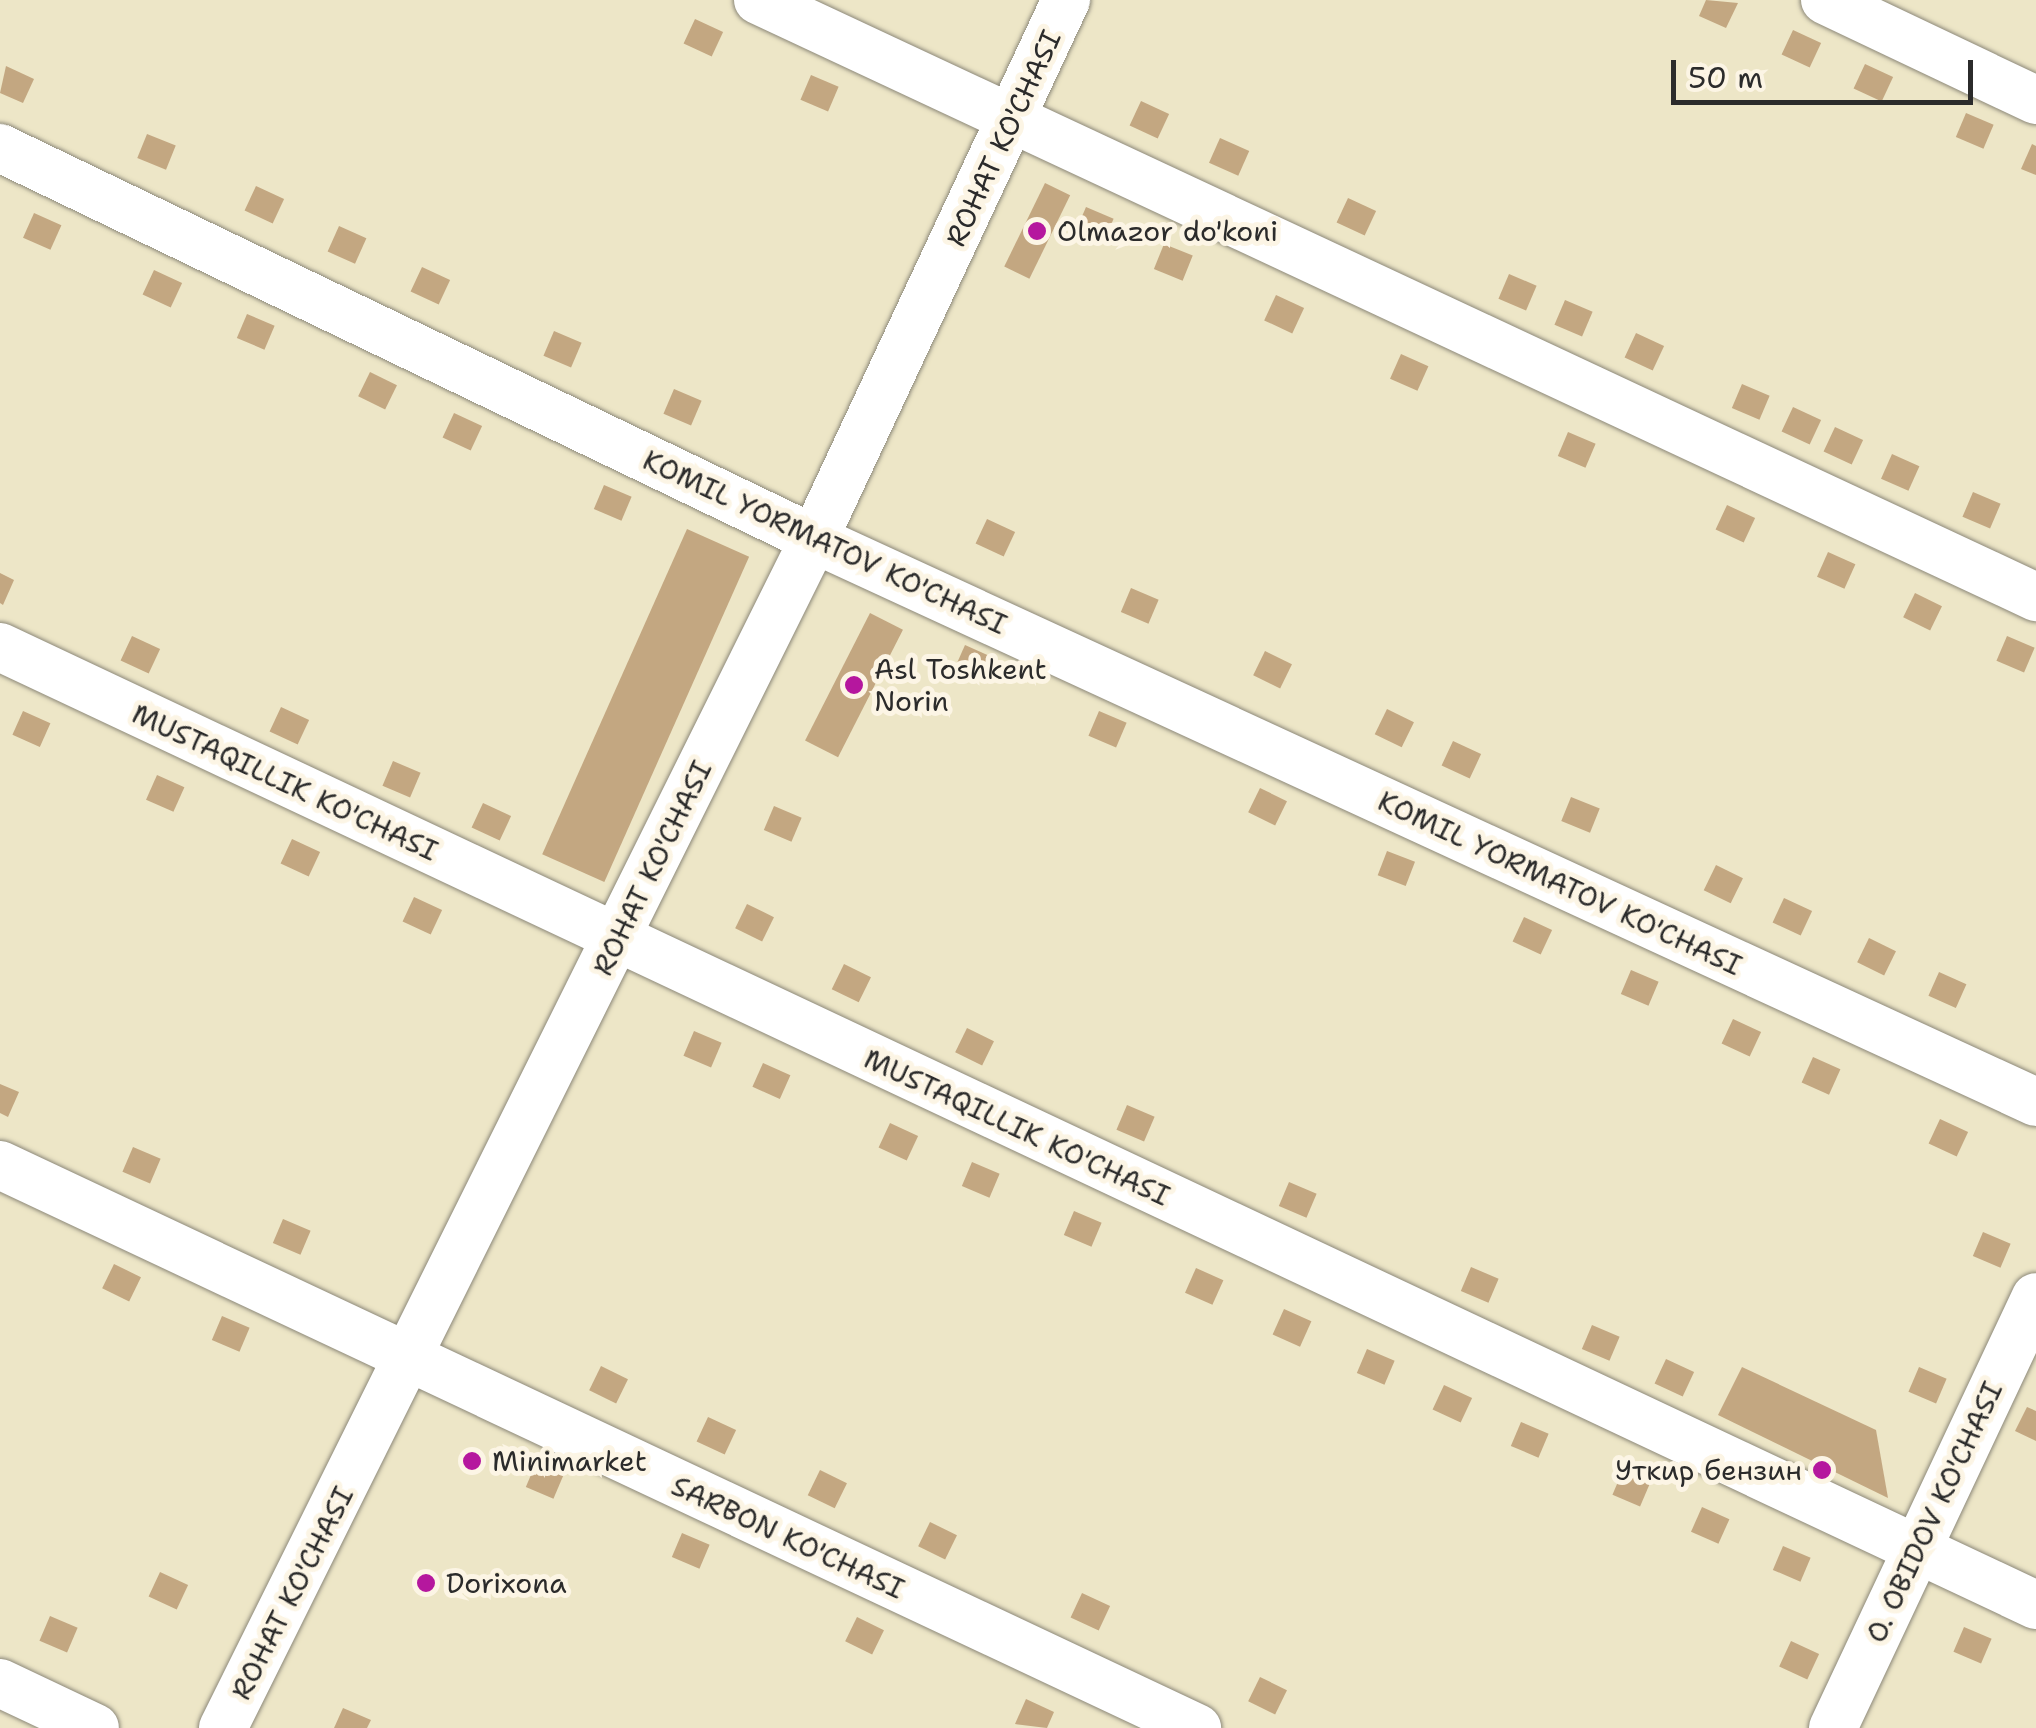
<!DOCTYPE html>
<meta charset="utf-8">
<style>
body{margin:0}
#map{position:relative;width:2036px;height:1728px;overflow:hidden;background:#ede6c7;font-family:"Shantell Sans",sans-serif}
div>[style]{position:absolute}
.building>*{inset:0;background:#c3a781;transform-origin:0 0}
.roads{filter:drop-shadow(0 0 2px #8c8879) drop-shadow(0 0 2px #8c8879)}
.minor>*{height:48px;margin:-24px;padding:0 24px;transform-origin:24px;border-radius:24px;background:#fff}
.dots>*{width:28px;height:28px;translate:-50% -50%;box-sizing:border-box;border:5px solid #fcf5e5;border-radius:50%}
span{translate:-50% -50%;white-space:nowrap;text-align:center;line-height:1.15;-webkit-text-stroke:10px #fcf5e5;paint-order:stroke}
.street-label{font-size:28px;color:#2b2b2b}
.poi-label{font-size:28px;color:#2b2b2b}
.left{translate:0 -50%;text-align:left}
.right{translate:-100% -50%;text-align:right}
.scale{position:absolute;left:1671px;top:60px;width:302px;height:45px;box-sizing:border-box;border:5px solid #2b2b2b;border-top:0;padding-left:12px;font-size:30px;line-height:35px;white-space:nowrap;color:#2b2b2b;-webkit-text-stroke:8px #fcf5e5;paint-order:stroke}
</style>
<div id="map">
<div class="building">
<i style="clip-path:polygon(1706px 0,1738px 3px,1726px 28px,1699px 16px)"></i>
<i style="left:695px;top:19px;width:31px;height:27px;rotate:25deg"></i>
<i style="left:1793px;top:30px;width:31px;height:27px;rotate:25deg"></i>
<i style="left:1865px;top:64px;width:31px;height:27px;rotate:25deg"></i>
<i style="clip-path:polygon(6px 66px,34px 79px,23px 103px,0 93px)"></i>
<i style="left:811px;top:75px;width:30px;height:27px;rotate:23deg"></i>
<i style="left:1141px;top:101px;width:31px;height:27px;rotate:25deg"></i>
<i style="left:1966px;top:113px;width:30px;height:26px;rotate:23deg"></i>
<i style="left:147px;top:134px;width:31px;height:26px;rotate:22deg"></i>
<i style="left:1220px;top:138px;width:32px;height:27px;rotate:24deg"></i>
<i style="clip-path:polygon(2032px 144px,2036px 146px,2036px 175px,2021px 169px)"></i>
<i style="left:1045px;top:183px;width:28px;height:93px;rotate:26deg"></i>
<i style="left:256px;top:186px;width:31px;height:27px;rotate:25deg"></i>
<i style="left:1348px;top:198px;width:31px;height:27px;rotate:25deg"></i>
<i style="left:1086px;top:207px;width:30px;height:27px;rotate:23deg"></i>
<i style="left:34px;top:213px;width:30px;height:27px;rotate:24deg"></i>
<i style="left:339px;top:226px;width:30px;height:28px;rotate:24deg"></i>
<i style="left:1164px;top:244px;width:31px;height:27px;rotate:22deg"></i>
<i style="left:422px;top:267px;width:31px;height:27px;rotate:25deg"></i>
<i style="left:154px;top:270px;width:31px;height:27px;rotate:25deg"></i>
<i style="left:1509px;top:274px;width:30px;height:27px;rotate:23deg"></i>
<i style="left:1276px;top:295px;width:31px;height:28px;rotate:25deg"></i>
<i style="left:1565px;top:300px;width:30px;height:27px;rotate:23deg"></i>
<i style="left:247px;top:314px;width:30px;height:26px;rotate:23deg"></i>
<i style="left:554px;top:331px;width:30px;height:27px;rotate:23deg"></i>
<i style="left:1636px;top:333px;width:31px;height:27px;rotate:25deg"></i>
<i style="left:1401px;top:354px;width:30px;height:27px;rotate:24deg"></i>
<i style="left:370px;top:372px;width:30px;height:27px;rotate:26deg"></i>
<i style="left:1742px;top:384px;width:30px;height:26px;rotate:23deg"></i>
<i style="left:674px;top:389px;width:30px;height:27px;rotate:23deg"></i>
<i style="left:1793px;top:407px;width:31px;height:27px;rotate:25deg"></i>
<i style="left:454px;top:413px;width:31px;height:27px;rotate:25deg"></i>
<i style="left:1835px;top:427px;width:31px;height:27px;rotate:25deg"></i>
<i style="left:1568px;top:432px;width:30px;height:26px;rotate:23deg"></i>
<i style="left:1892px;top:454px;width:30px;height:27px;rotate:24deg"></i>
<i style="left:604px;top:485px;width:30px;height:26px;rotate:23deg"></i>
<i style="left:1973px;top:492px;width:30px;height:27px;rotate:23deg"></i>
<i style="left:1727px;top:505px;width:31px;height:27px;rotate:25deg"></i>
<i style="left:987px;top:519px;width:31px;height:27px;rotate:25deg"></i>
<i style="left:687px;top:529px;width:68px;height:356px;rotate:24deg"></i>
<i style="left:1828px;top:552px;width:30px;height:27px;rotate:24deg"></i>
<i style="clip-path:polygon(0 573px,14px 580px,3px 605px,0 603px)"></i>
<i style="left:1131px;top:588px;width:30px;height:26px;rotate:23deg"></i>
<i style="left:1915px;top:593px;width:30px;height:27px;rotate:26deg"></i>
<i style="left:870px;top:613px;width:37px;height:143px;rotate:27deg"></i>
<i style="left:132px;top:636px;width:31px;height:27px;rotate:25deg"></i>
<i style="left:2007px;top:636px;width:30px;height:27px;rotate:23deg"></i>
<i style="left:965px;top:645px;width:30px;height:27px;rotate:24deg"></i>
<i style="left:1265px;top:651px;width:30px;height:27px;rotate:26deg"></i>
<i style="left:281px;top:707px;width:31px;height:27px;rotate:25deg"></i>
<i style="left:1387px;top:709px;width:30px;height:28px;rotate:26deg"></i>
<i style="left:23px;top:711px;width:30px;height:26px;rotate:24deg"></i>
<i style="left:1099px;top:711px;width:30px;height:27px;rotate:23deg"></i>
<i style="left:1453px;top:741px;width:31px;height:27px;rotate:25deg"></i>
<i style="left:393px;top:761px;width:30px;height:27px;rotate:23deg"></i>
<i style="left:157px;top:775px;width:30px;height:27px;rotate:24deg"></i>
<i style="left:1260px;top:788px;width:30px;height:27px;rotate:26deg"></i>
<i style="left:1571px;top:797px;width:31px;height:26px;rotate:22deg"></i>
<i style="left:483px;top:803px;width:31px;height:27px;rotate:25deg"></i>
<i style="left:774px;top:806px;width:30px;height:26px;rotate:23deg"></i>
<i style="left:292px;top:839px;width:31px;height:27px;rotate:25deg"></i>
<i style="left:1387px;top:851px;width:30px;height:26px;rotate:21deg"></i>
<i style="left:1716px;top:865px;width:30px;height:28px;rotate:26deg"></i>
<i style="left:414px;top:897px;width:31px;height:27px;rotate:25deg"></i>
<i style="left:1784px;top:898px;width:31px;height:27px;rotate:25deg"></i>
<i style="left:747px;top:904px;width:30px;height:27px;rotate:26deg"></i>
<i style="left:1524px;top:917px;width:31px;height:27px;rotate:25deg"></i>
<i style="left:1869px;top:938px;width:30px;height:27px;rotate:26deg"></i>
<i style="left:844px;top:964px;width:30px;height:28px;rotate:26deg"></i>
<i style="left:1631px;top:970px;width:30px;height:26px;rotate:23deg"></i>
<i style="left:1939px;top:972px;width:30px;height:26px;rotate:24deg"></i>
<i style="left:1733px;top:1019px;width:31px;height:27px;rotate:25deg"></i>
<i style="left:967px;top:1028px;width:30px;height:27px;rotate:26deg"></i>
<i style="left:694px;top:1031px;width:30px;height:27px;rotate:23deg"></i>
<i style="left:1813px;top:1057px;width:30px;height:28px;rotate:24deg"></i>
<i style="left:763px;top:1063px;width:30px;height:26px;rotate:24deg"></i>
<i style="clip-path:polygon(0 1084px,19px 1092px,8px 1117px,0 1113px)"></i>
<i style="left:1127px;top:1105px;width:30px;height:27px;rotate:23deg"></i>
<i style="left:1940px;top:1119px;width:31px;height:27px;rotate:25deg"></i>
<i style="left:890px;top:1123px;width:31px;height:27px;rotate:25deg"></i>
<i style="left:133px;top:1147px;width:30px;height:27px;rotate:23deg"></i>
<i style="left:972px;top:1162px;width:30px;height:26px;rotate:23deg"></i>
<i style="left:1289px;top:1182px;width:30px;height:26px;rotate:23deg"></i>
<i style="left:1074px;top:1211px;width:30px;height:26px;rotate:23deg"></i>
<i style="left:283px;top:1219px;width:30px;height:26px;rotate:23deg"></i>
<i style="left:1983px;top:1232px;width:30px;height:26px;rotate:23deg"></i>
<i style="left:114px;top:1264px;width:30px;height:27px;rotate:26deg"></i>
<i style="left:1471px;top:1267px;width:30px;height:26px;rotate:23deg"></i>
<i style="left:1196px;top:1268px;width:30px;height:27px;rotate:24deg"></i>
<i style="left:1284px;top:1309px;width:30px;height:28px;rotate:24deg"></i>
<i style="left:222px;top:1316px;width:30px;height:26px;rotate:23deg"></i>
<i style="left:1592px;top:1325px;width:30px;height:26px;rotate:23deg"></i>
<i style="left:1367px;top:1349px;width:30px;height:26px;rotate:23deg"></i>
<i style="left:1666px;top:1359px;width:31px;height:27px;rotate:25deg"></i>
<i style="left:601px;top:1366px;width:30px;height:27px;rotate:26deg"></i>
<i style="clip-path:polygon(1742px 1367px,1876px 1430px,1888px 1498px,1718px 1415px)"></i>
<i style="left:1919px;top:1367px;width:30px;height:27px;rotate:23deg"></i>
<i style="left:1444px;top:1385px;width:31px;height:27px;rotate:25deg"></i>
<i style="clip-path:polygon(2027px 1407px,2036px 1411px,2036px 1441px,2015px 1431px)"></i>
<i style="left:708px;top:1417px;width:31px;height:27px;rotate:25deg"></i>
<i style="left:1521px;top:1422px;width:30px;height:26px;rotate:23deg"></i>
<i style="left:536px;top:1463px;width:30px;height:26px;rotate:23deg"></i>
<i style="left:820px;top:1470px;width:30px;height:28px;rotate:26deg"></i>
<i style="left:1623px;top:1470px;width:30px;height:27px;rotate:23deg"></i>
<i style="left:1702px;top:1507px;width:30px;height:27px;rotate:24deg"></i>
<i style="left:930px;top:1522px;width:30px;height:27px;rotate:26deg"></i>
<i style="left:682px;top:1533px;width:30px;height:26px;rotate:23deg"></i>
<i style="left:1783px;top:1546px;width:30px;height:26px;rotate:23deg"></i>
<i style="left:160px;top:1572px;width:31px;height:27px;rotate:25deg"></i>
<i style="left:1082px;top:1593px;width:31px;height:27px;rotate:25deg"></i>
<i style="left:50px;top:1616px;width:30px;height:27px;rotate:23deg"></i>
<i style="left:857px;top:1617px;width:30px;height:27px;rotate:26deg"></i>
<i style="left:1964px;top:1627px;width:30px;height:27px;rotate:23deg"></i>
<i style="left:1791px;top:1641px;width:31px;height:28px;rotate:25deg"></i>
<i style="left:1260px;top:1677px;width:30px;height:27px;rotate:26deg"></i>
<i style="clip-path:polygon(1026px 1699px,1054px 1712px,1047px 1728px,1015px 1724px)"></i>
<i style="clip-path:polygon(343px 1708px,371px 1720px,367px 1728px,334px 1728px)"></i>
</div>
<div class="roads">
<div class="minor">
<i style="left:758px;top:0;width:1411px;rotate:25.04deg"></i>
<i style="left:1825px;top:0;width:233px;rotate:25.4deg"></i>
<i style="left:0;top:148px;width:903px;rotate:25.66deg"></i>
<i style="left:814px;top:539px;width:1345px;rotate:24.74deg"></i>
<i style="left:0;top:647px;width:2250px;rotate:25.2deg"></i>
<i style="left:0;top:1165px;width:1323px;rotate:25.19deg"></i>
<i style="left:0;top:1683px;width:105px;rotate:25.3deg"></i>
<i style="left:223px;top:1728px;width:1328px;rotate:-63.57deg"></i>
<i style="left:814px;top:539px;width:595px;rotate:-64.94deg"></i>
<i style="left:1833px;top:1728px;width:476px;rotate:-64.8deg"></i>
</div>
</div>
<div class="dots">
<i style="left:1037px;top:231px;background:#b5179e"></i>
<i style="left:854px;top:685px;background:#b5179e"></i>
<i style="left:472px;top:1461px;background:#b5179e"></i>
<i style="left:1822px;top:1470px;background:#b5179e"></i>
<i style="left:426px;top:1583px;background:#b5179e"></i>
</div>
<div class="street-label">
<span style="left:1003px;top:138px;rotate:-65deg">ROHAT KO'CHASI</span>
<span style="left:825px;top:542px;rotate:25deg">KOMIL YORMATOV KO'CHASI</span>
<span style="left:285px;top:782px;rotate:25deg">MUSTAQILLIK KO'CHASI</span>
<span style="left:652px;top:868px;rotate:-64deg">ROHAT KO'CHASI</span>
<span style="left:1560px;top:883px;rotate:25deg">KOMIL YORMATOV KO'CHASI</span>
<span style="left:1017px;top:1127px;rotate:25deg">MUSTAQILLIK KO'CHASI</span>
<span style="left:1934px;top:1512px;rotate:-65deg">O. OBIDOV KO'CHASI</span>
<span style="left:788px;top:1537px;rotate:25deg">SARBON KO'CHASI</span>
<span style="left:292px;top:1593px;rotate:-63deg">ROHAT KO'CHASI</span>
</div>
<div class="poi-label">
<span class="left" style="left:1057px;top:231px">Olmazor do'koni</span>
<span class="left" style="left:874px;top:685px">Asl Toshkent<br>Norin</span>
<span class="left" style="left:492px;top:1461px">Minimarket</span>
<span class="right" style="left:1802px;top:1470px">Уткир бензин</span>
<span class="left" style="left:446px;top:1583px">Dorixona</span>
</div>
<div class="scale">50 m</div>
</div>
